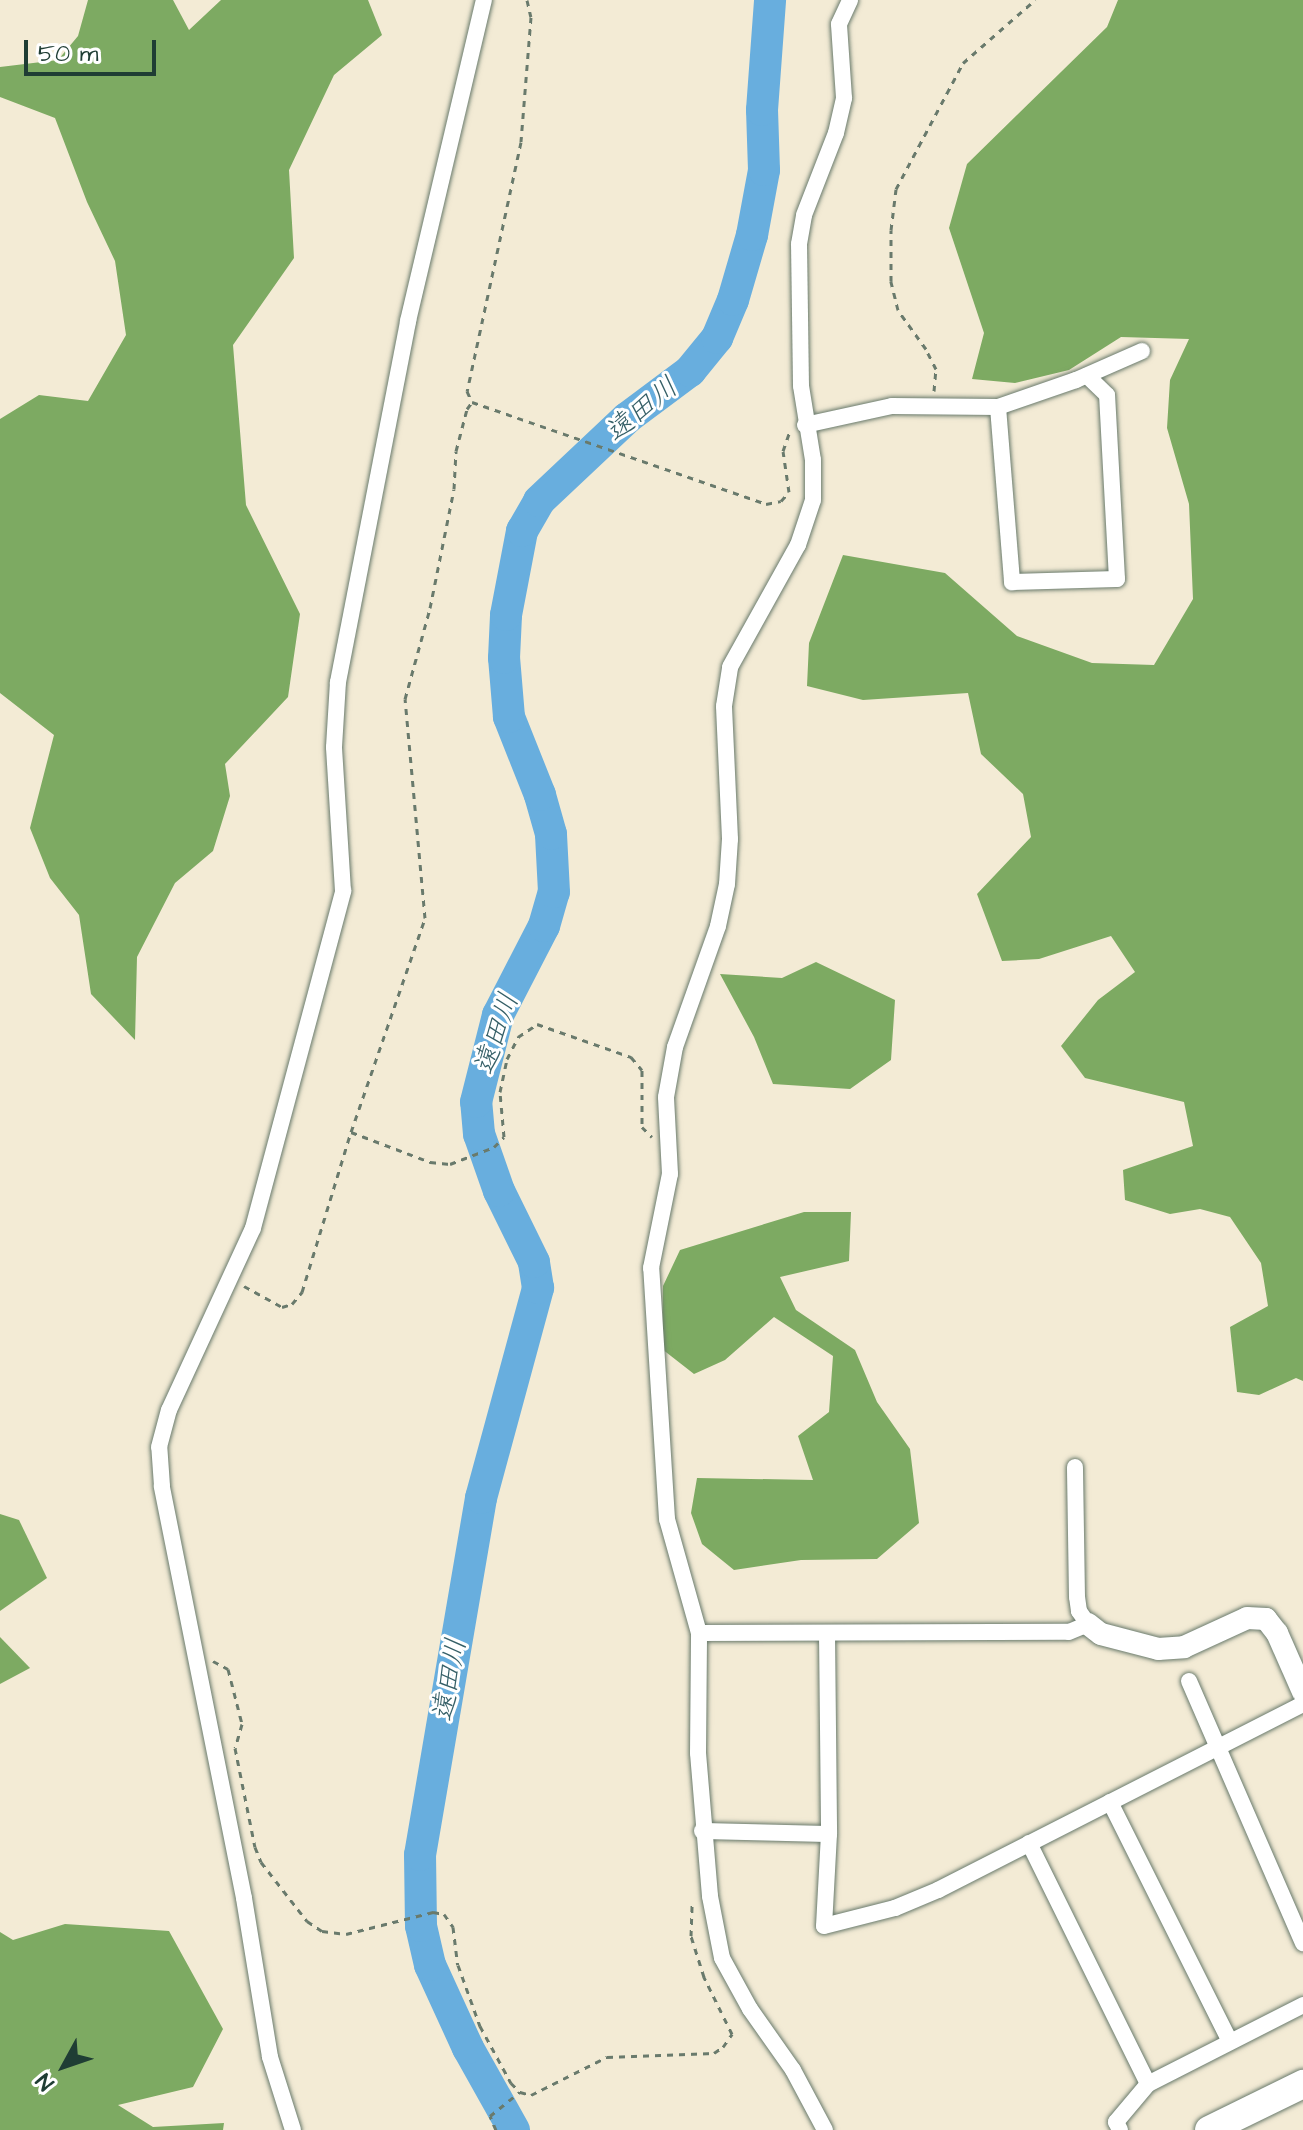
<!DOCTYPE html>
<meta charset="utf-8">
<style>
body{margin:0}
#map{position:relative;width:1303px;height:2130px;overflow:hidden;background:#f3ebd5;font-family:"Architects Daughter","Klee One",sans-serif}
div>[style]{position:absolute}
.forest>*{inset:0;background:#7daa62}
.river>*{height:32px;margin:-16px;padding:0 16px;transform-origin:16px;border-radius:16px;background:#68aede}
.path>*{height:3px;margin-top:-1.5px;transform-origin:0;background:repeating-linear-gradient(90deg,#697a6c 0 6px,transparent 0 12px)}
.roads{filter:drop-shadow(0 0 2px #697a6c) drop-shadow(0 0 2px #697a6c)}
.street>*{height:16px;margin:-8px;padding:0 8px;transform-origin:8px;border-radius:8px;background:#fff}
.secondary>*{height:22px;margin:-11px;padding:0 11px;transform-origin:11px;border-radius:11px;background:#fff}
.highway>*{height:28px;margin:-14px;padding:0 14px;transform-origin:14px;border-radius:14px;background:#fff}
span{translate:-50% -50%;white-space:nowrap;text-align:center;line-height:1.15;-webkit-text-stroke:6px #fff;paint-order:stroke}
.water-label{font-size:28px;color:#355f67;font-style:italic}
.north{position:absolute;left:24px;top:2026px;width:80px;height:80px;-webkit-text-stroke:6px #fff;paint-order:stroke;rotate:230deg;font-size:22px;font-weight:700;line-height:32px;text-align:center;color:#1f3d34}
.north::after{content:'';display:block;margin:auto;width:28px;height:36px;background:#1f3d34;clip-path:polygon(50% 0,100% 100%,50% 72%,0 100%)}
.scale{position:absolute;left:24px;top:40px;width:132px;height:36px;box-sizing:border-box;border:4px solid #1f3d34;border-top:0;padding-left:10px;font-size:24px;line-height:28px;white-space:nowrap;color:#1f3d34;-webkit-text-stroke:6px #fff;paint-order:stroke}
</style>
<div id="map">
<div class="forest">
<i style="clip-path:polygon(88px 0,173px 0,189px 30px,221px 0,368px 0,382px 35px,334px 75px,289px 170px,294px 258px,233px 345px,246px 505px,300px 614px,288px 697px,225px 764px,230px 796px,213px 851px,175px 883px,137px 957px,135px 1040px,91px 994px,79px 915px,50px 878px,30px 828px,54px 735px,0 693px,0 419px,39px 395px,88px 401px,126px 335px,115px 261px,87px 202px,55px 118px,0 97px,0 67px,58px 60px,78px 36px)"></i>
<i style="clip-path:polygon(1118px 0,1303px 0,1303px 1381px,1296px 1378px,1259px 1395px,1237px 1392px,1230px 1327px,1268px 1306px,1261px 1263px,1230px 1217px,1200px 1209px,1170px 1214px,1125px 1200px,1123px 1170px,1193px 1146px,1184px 1102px,1085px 1078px,1061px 1046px,1098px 1000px,1135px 972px,1111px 936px,1039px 959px,1002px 961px,977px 894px,1031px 837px,1023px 794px,981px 754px,968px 693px,863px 700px,807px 686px,809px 643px,843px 555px,945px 573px,1017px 636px,1092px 663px,1154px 665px,1193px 599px,1189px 504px,1167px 428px,1170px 380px,1189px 339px,1121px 337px,1069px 370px,1015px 383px,972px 379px,984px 333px,949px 228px,967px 164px,1107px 27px)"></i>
<i style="clip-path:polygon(816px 962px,895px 1000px,891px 1060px,850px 1089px,773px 1084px,754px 1037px,720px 974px,782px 978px)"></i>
<i style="clip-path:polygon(804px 1212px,851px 1212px,849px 1261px,780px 1277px,796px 1310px,855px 1350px,877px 1402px,910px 1449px,919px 1523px,877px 1559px,801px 1560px,734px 1570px,702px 1544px,691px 1513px,697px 1478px,813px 1480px,798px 1436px,829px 1412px,833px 1356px,774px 1317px,725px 1360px,694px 1374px,662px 1349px,663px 1286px,680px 1250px)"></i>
<i style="clip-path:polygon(0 1514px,19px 1520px,47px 1578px,0 1611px)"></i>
<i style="clip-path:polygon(0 1637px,30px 1668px,0 1684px)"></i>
<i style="clip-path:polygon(65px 1924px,169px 1931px,223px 2029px,193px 2087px,118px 2105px,153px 2127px,224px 2123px,223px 2130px,0 2130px,0 1932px,13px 1940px)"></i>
</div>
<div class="river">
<i style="left:514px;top:2130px;width:94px;rotate:-119.3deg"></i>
<i style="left:468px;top:2048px;width:91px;rotate:-114.6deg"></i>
<i style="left:430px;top:1965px;width:40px;rotate:-103deg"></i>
<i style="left:421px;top:1926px;width:71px;rotate:-90.8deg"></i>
<i style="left:420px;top:1855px;width:362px;rotate:-80.3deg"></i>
<i style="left:481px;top:1498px;width:218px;rotate:-74.8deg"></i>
<i style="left:538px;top:1288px;width:26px;rotate:-99deg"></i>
<i style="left:534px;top:1262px;width:79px;rotate:-116.2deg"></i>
<i style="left:499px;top:1191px;width:60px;rotate:-109.3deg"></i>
<i style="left:479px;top:1134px;width:32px;rotate:-95deg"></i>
<i style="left:476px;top:1102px;width:90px;rotate:-75.8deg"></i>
<i style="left:498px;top:1015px;width:100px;rotate:-62.7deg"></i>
<i style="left:544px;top:926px;width:35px;rotate:-74deg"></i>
<i style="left:554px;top:892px;width:58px;rotate:-93deg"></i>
<i style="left:551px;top:834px;width:41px;rotate:-105.8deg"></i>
<i style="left:540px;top:795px;width:84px;rotate:-111.7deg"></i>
<i style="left:509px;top:717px;width:59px;rotate:-94.8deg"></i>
<i style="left:504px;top:658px;width:43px;rotate:-87.3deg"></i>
<i style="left:506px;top:615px;width:86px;rotate:-79.2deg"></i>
<i style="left:522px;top:531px;width:34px;rotate:-60deg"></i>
<i style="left:539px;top:501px;width:121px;rotate:-43.3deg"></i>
<i style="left:627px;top:418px;width:79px;rotate:-36.7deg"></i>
<i style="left:690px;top:371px;width:43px;rotate:-50.7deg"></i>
<i style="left:717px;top:338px;width:41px;rotate:-67.2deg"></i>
<i style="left:733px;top:300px;width:68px;rotate:-73.7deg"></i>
<i style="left:752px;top:235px;width:66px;rotate:-79.5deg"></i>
<i style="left:764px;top:170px;width:60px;rotate:-91.9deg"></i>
<i style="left:762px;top:110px;width:110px;rotate:-85.8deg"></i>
</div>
<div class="path">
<i style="left:527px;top:0;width:17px;rotate:77deg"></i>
<i style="left:531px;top:17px;width:125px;rotate:94.6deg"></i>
<i style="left:521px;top:142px;width:255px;rotate:102.2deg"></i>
<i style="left:467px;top:391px;width:12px;rotate:66deg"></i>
<i style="left:472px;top:402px;width:311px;rotate:19.1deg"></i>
<i style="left:766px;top:504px;width:15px;rotate:-11deg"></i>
<i style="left:781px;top:501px;width:12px;rotate:-48deg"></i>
<i style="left:789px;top:492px;width:41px;rotate:-98.3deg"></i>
<i style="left:783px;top:451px;width:21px;rotate:-71deg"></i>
<i style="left:934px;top:391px;width:22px;rotate:-85deg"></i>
<i style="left:936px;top:369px;width:22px;rotate:-117deg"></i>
<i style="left:926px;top:349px;width:48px;rotate:-125.7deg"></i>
<i style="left:898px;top:310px;width:30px;rotate:-104deg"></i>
<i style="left:891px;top:281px;width:51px;rotate:-90deg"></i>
<i style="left:891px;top:230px;width:41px;rotate:-83deg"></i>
<i style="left:896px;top:189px;width:143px;rotate:-62deg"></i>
<i style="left:963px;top:63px;width:96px;rotate:-41.2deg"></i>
<i style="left:351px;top:1132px;width:226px;rotate:-70.9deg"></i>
<i style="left:425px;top:918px;width:220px;rotate:-95.2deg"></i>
<i style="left:405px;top:699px;width:94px;rotate:-74.6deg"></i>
<i style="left:430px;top:608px;width:121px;rotate:-78.6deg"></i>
<i style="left:454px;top:489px;width:38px;rotate:-87deg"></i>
<i style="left:456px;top:451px;width:43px;rotate:-75.3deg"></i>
<i style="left:467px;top:409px;width:9px;rotate:-54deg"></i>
<i style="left:244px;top:1286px;width:43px;rotate:28.9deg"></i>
<i style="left:282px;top:1307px;width:10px;rotate:-17deg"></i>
<i style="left:292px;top:1304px;width:16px;rotate:-50deg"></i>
<i style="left:302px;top:1292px;width:167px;rotate:-73deg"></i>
<i style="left:351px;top:1132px;width:85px;rotate:20.8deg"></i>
<i style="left:430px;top:1162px;width:20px;rotate:6deg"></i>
<i style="left:450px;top:1164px;width:47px;rotate:-21.1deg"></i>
<i style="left:494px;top:1147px;width:14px;rotate:-45deg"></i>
<i style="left:504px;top:1137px;width:45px;rotate:-95.1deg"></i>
<i style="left:500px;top:1092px;width:34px;rotate:-78deg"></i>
<i style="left:507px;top:1059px;width:25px;rotate:-63deg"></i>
<i style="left:518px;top:1037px;width:23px;rotate:-34deg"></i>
<i style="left:537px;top:1024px;width:100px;rotate:19.3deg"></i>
<i style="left:631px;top:1057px;width:17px;rotate:50deg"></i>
<i style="left:642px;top:1070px;width:57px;rotate:90deg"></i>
<i style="left:642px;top:1127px;width:14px;rotate:45deg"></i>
<i style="left:213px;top:1661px;width:17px;rotate:28deg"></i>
<i style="left:228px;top:1669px;width:57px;rotate:75.7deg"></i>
<i style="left:242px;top:1724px;width:25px;rotate:106deg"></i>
<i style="left:235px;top:1748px;width:101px;rotate:78.6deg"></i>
<i style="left:255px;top:1847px;width:16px;rotate:68deg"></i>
<i style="left:261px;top:1862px;width:75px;rotate:52.1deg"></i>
<i style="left:307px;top:1921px;width:18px;rotate:34deg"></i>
<i style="left:322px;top:1931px;width:24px;rotate:7deg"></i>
<i style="left:346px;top:1934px;width:90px;rotate:-14.2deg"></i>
<i style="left:433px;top:1912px;width:11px;rotate:10deg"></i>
<i style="left:444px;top:1914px;width:16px;rotate:55deg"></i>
<i style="left:453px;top:1927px;width:38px;rotate:83deg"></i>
<i style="left:458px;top:1965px;width:65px;rotate:70.2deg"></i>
<i style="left:480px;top:2026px;width:65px;rotate:61.5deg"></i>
<i style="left:511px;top:2083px;width:13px;rotate:45deg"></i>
<i style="left:520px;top:2092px;width:11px;rotate:15deg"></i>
<i style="left:531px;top:2095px;width:85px;rotate:-26.6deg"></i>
<i style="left:607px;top:2057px;width:107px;rotate:-2.1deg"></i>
<i style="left:714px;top:2053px;width:11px;rotate:-34deg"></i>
<i style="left:723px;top:2047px;width:16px;rotate:-55deg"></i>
<i style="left:732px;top:2034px;width:64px;rotate:-116.2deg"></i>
<i style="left:704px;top:1977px;width:43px;rotate:-107.6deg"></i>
<i style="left:691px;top:1936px;width:35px;rotate:-88deg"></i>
<i style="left:496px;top:2130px;width:15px;rotate:-113deg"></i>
<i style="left:490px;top:2116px;width:38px;rotate:-39deg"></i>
</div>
<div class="roads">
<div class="street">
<i style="left:998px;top:407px;width:176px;rotate:85.4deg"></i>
<i style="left:1012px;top:582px;width:105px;rotate:-1.6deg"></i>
<i style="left:1117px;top:579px;width:184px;rotate:-93.1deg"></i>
<i style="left:1107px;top:395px;width:28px;rotate:-136deg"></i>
<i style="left:805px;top:425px;width:89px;rotate:-12.3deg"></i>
<i style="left:892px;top:406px;width:106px;rotate:0.5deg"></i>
<i style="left:998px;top:407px;width:83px;rotate:-19.1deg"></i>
<i style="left:1076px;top:380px;width:72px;rotate:-23.7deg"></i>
<i style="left:699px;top:1633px;width:370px;rotate:-0.2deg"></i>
<i style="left:1069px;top:1632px;width:21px;rotate:-23deg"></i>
<i style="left:1088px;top:1624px;width:16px;rotate:-125deg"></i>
<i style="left:1079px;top:1611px;width:14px;rotate:-98deg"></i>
<i style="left:1077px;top:1597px;width:130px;rotate:-90.9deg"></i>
<i style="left:827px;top:1633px;width:201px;rotate:89.4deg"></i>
<i style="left:829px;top:1834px;width:92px;rotate:93.1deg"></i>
<i style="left:824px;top:1926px;width:73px;rotate:-14.2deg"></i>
<i style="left:895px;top:1908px;width:47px;rotate:-22.7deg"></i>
<i style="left:938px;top:1890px;width:410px;rotate:-27deg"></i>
<i style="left:1189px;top:1681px;width:286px;rotate:66.5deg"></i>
<i style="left:1110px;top:1802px;width:268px;rotate:63.4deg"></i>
<i style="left:702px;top:1831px;width:127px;rotate:1.4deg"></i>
<i style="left:1029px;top:1843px;width:269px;rotate:63.7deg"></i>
<i style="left:293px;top:2130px;width:77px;rotate:-107.5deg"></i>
<i style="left:270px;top:2057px;width:161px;rotate:-99.3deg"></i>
<i style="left:244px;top:1898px;width:420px;rotate:-101.3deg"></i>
<i style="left:162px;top:1486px;width:39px;rotate:-94deg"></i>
<i style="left:159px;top:1447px;width:38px;rotate:-75deg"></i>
<i style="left:169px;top:1410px;width:200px;rotate:-65.2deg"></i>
<i style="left:253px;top:1228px;width:349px;rotate:-75deg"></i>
<i style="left:343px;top:891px;width:144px;rotate:-93.6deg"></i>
<i style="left:334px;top:747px;width:65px;rotate:-86.5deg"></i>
<i style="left:338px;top:682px;width:368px;rotate:-79deg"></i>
<i style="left:408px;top:321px;width:330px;rotate:-76.7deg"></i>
<i style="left:825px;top:2130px;width:68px;rotate:-118.1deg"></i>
<i style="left:793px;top:2070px;width:75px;rotate:-125.2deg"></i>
<i style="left:750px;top:2009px;width:58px;rotate:-118.8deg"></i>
<i style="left:722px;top:1958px;width:63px;rotate:-101deg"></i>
<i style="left:710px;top:1896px;width:144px;rotate:-94.8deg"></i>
<i style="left:698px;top:1753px;width:120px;rotate:-89.5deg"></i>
<i style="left:699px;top:1633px;width:118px;rotate:-105.7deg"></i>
<i style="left:667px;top:1519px;width:252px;rotate:-93.6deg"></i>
<i style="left:651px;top:1268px;width:96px;rotate:-78.6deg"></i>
<i style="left:670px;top:1174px;width:77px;rotate:-93deg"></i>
<i style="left:666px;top:1097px;width:51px;rotate:-79.8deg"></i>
<i style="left:675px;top:1047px;width:128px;rotate:-70.4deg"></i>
<i style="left:718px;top:926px;width:43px;rotate:-77.9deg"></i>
<i style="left:727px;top:884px;width:45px;rotate:-86.2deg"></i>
<i style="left:730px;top:839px;width:133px;rotate:-92.6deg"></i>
<i style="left:724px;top:706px;width:39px;rotate:-81deg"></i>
<i style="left:730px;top:667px;width:140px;rotate:-60.9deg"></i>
<i style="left:798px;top:545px;width:47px;rotate:-71.6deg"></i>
<i style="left:813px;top:500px;width:40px;rotate:-90deg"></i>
<i style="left:813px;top:460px;width:75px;rotate:-99.2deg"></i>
<i style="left:801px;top:386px;width:142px;rotate:-90.8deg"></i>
<i style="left:799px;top:244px;width:29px;rotate:-80deg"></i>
<i style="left:804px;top:215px;width:88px;rotate:-68.7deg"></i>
<i style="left:836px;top:133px;width:36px;rotate:-77deg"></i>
<i style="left:844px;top:98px;width:74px;rotate:-93.9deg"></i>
<i style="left:839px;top:24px;width:26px;rotate:-65deg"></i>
<i style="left:1120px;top:2130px;width:9px;rotate:-117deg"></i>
<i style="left:1116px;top:2122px;width:50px;rotate:-49.9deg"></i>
<i style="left:1148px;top:2084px;width:174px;rotate:-27deg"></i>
</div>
<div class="secondary">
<i style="left:1088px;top:1624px;width:16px;rotate:38deg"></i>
<i style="left:1101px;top:1634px;width:59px;rotate:14.7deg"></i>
<i style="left:1158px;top:1649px;width:26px;rotate:-4deg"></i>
<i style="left:1184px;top:1647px;width:69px;rotate:-24.7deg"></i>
<i style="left:1247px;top:1618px;width:19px;rotate:3deg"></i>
<i style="left:1266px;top:1619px;width:18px;rotate:52deg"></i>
<i style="left:1277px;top:1633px;width:64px;rotate:66.2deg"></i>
</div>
<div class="highway">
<i style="left:1209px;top:2130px;width:105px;rotate:-26.1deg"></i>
</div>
</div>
<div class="water-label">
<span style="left:642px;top:410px;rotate:-39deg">遠田川</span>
<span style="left:497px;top:1034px;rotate:-71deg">遠田川</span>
<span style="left:450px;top:1680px;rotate:-80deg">遠田川</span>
</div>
<div class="north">N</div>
<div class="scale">50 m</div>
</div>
